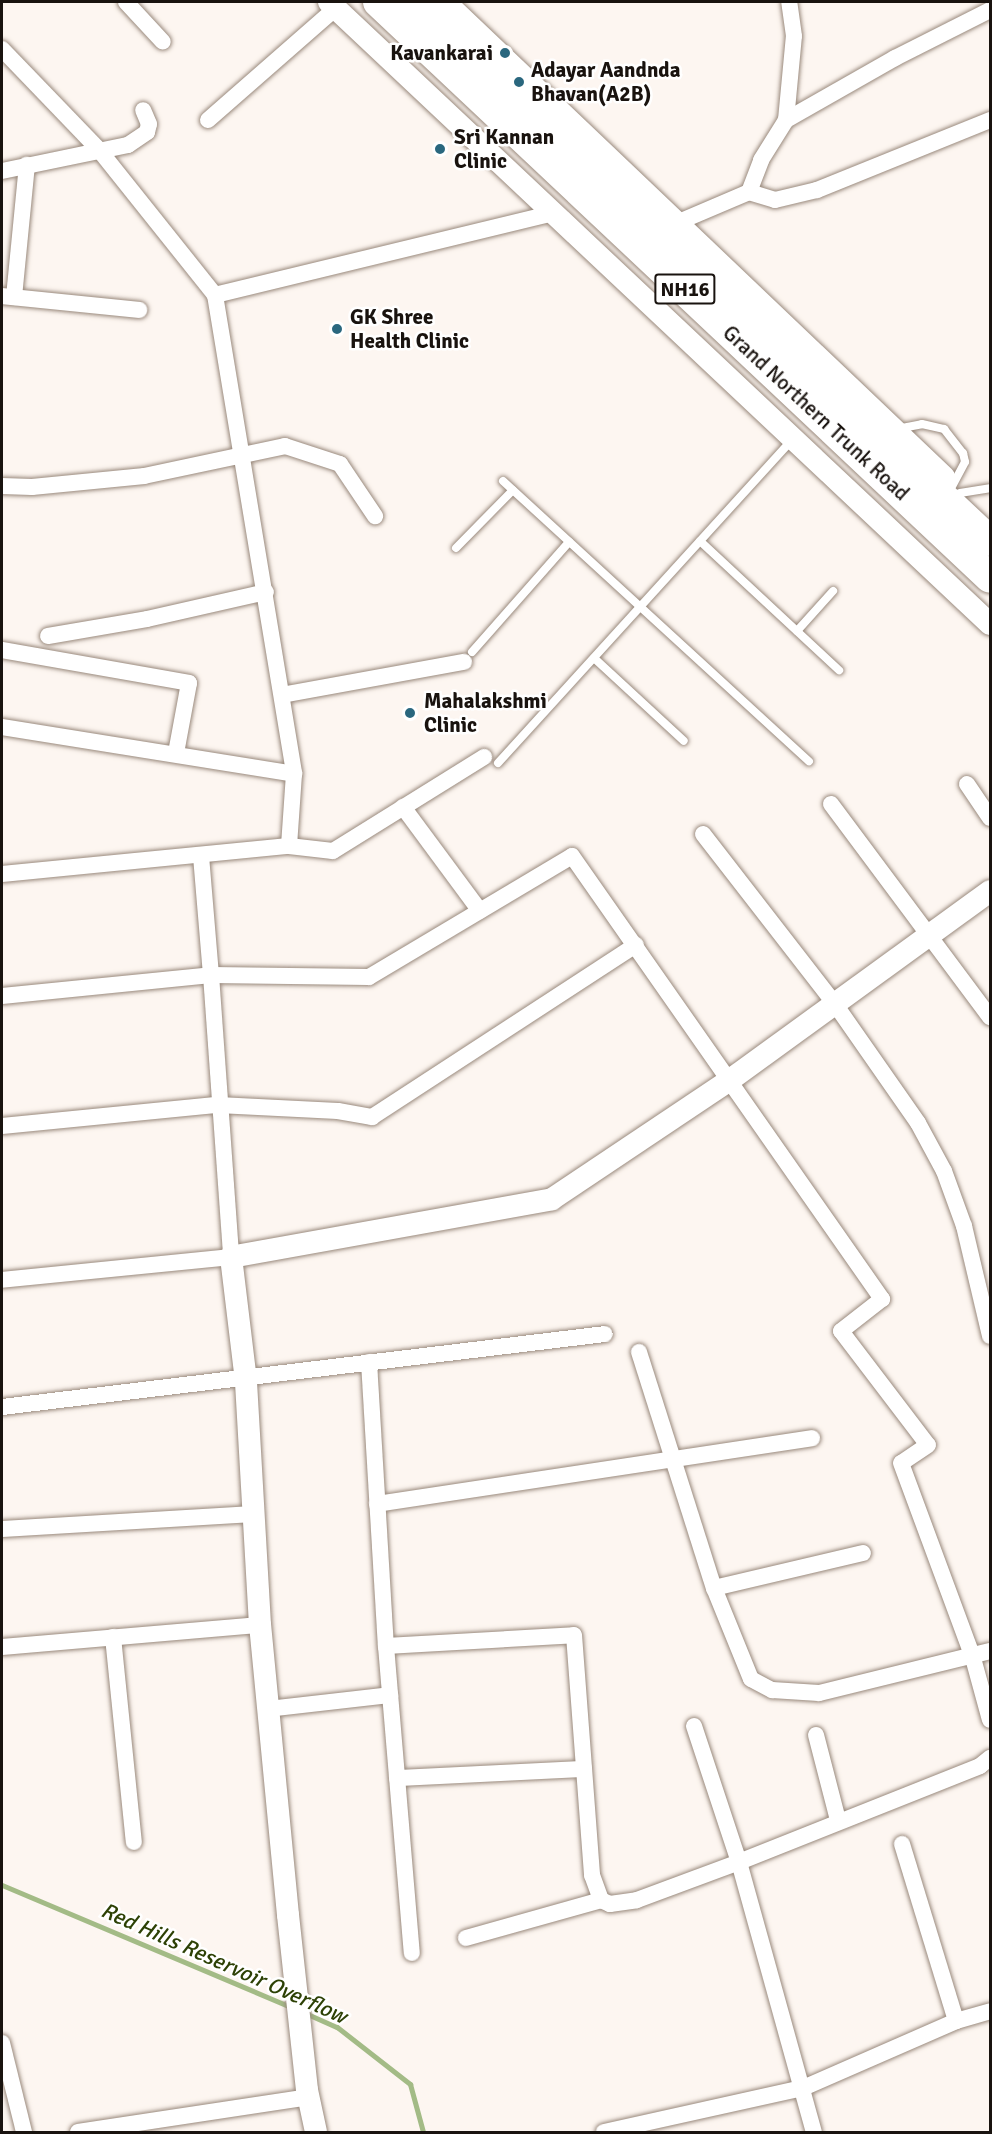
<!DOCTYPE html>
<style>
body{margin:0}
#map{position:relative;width:992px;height:2134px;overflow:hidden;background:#fdf6f1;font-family:Signika,sans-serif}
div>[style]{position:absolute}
.stream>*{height:5px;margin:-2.5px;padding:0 2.5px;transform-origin:2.5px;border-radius:2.5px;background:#a3bb86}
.roads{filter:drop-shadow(0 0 2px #99897c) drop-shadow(0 0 2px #99897c)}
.lane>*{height:8px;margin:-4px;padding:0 4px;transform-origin:4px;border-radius:4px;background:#fff}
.street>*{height:16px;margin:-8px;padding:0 8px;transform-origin:8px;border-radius:8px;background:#fff}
.secondary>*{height:22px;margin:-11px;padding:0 11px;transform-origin:11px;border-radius:11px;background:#fff}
.highway>*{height:30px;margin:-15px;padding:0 15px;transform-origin:15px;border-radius:15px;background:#fff}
.dots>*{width:16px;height:16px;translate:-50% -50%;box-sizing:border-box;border:3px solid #fff;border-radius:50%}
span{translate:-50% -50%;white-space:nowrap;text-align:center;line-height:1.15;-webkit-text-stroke:5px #fff;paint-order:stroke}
.shield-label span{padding:2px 4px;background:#fff;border:2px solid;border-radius:4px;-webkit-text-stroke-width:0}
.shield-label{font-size:20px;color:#19130f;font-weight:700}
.poi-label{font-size:21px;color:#19130f;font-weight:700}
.right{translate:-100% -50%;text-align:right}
.left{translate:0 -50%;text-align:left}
.street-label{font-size:21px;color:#19130f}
.water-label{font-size:22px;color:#2d4105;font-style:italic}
.frame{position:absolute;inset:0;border:3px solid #19130f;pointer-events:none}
</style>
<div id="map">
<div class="stream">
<i style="left:2px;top:1885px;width:314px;rotate:22.9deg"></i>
<i style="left:305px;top:2013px;width:35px;rotate:24deg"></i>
<i style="left:337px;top:2027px;width:93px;rotate:38deg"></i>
<i style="left:410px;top:2084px;width:50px;rotate:74.8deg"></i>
</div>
<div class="roads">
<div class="lane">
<i style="left:897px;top:429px;width:25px;rotate:-11deg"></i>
<i style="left:922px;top:424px;width:23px;rotate:13deg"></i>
<i style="left:944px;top:429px;width:31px;rotate:52deg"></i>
<i style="left:963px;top:453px;width:9px;rotate:77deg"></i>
<i style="left:965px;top:462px;width:27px;rotate:118deg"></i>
<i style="left:503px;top:481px;width:415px;rotate:42.5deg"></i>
<i style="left:960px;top:493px;width:30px;rotate:-9deg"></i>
<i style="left:700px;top:541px;width:190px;rotate:42.9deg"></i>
<i style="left:456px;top:548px;width:81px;rotate:-45.5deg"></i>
<i style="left:797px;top:631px;width:54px;rotate:-48deg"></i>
<i style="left:472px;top:652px;width:147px;rotate:-48.6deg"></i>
<i style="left:594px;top:658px;width:122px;rotate:42.7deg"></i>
<i style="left:498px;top:763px;width:438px;rotate:-47.7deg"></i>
</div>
<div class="street">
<i style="left:126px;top:2px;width:54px;rotate:47.2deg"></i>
<i style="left:2px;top:49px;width:141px;rotate:46.1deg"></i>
<i style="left:100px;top:151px;width:184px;rotate:51.4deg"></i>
<i style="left:215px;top:295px;width:485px;rotate:80.6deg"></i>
<i style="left:294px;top:774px;width:72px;rotate:94deg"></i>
<i style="left:208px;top:120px;width:170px;rotate:-41.2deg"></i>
<i style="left:786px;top:120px;width:125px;rotate:-29.6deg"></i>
<i style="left:895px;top:58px;width:106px;rotate:-26.8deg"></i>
<i style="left:2px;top:171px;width:129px;rotate:-11.7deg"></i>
<i style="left:128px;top:145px;width:23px;rotate:-34deg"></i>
<i style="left:147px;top:132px;width:8px;rotate:-76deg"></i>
<i style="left:149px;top:124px;width:15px;rotate:-113deg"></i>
<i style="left:749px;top:192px;width:34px;rotate:-69deg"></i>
<i style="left:761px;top:160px;width:47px;rotate:-58deg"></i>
<i style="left:786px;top:120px;width:84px;rotate:-84.6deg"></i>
<i style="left:794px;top:36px;width:34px;rotate:-98deg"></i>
<i style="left:667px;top:227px;width:89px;rotate:-23.1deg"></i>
<i style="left:749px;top:192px;width:27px;rotate:17deg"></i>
<i style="left:775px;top:200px;width:43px;rotate:-13.4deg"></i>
<i style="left:817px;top:190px;width:187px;rotate:-22deg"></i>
<i style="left:215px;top:295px;width:348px;rotate:-13.6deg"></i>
<i style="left:2px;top:296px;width:138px;rotate:5.8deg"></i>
<i style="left:14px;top:297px;width:133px;rotate:-84.4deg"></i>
<i style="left:2px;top:486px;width:30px;rotate:2deg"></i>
<i style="left:32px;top:487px;width:113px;rotate:-5.6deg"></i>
<i style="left:144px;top:476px;width:144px;rotate:-12deg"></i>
<i style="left:285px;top:446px;width:58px;rotate:18.1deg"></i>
<i style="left:340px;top:464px;width:63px;rotate:56.1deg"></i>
<i style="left:48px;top:636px;width:100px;rotate:-9.7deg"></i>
<i style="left:147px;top:619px;width:122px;rotate:-12.8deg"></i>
<i style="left:2px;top:650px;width:190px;rotate:10deg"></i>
<i style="left:189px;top:683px;width:71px;rotate:100.5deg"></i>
<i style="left:282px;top:695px;width:185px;rotate:-10.3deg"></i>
<i style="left:2px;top:727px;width:296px;rotate:9.1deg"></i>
<i style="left:967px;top:784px;width:41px;rotate:55.9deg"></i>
<i style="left:831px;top:804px;width:266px;rotate:53.3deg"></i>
<i style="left:403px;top:807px;width:129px;rotate:53.5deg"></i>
<i style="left:703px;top:834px;width:215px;rotate:52.2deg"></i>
<i style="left:835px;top:1004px;width:145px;rotate:55.1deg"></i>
<i style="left:918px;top:1123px;width:55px;rotate:61.6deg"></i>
<i style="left:944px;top:1171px;width:59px;rotate:70deg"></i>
<i style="left:964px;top:1226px;width:113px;rotate:76.7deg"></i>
<i style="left:201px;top:856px;width:119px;rotate:85.2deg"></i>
<i style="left:211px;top:975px;width:158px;rotate:0.7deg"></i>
<i style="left:369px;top:977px;width:236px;rotate:-30.8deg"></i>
<i style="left:572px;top:856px;width:541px;rotate:55.02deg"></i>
<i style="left:882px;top:1299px;width:52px;rotate:142deg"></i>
<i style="left:841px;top:1331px;width:143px;rotate:52.7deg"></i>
<i style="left:928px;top:1445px;width:32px;rotate:146deg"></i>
<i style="left:901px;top:1463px;width:208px;rotate:69.7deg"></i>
<i style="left:973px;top:1658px;width:64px;rotate:74.7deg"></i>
<i style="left:2px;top:874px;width:288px;rotate:-5.6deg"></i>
<i style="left:289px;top:846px;width:44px;rotate:6.5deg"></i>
<i style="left:333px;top:851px;width:178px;rotate:-31.9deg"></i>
<i style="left:2px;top:996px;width:210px;rotate:-5.7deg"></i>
<i style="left:211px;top:975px;width:283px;rotate:85.9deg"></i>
<i style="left:231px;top:1257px;width:230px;rotate:174.3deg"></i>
<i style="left:2px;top:1126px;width:217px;rotate:-5.6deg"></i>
<i style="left:218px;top:1105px;width:120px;rotate:2.9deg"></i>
<i style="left:338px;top:1111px;width:35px;rotate:10deg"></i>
<i style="left:372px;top:1117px;width:315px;rotate:-33.1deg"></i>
<i style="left:639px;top:1352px;width:248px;rotate:72.4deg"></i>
<i style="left:714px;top:1588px;width:98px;rotate:67.9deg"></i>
<i style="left:751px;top:1679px;width:24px;rotate:28deg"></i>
<i style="left:772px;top:1690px;width:47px;rotate:3.7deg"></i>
<i style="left:819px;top:1693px;width:176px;rotate:-13.8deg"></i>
<i style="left:369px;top:1362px;width:285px;rotate:86.6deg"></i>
<i style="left:386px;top:1646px;width:308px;rotate:85.2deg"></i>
<i style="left:2px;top:1407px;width:607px;rotate:-6.9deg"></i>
<i style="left:377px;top:1504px;width:440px;rotate:-8.6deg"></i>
<i style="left:2px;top:1529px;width:252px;rotate:-3.4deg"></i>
<i style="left:714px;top:1588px;width:153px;rotate:-13.2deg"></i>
<i style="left:113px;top:1637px;width:206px;rotate:84.2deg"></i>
<i style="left:386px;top:1646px;width:188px;rotate:-3.3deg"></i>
<i style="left:574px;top:1635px;width:241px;rotate:85.7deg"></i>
<i style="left:592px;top:1875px;width:27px;rotate:70deg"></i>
<i style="left:601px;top:1900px;width:10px;rotate:24deg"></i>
<i style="left:610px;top:1904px;width:27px;rotate:-8deg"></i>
<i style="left:637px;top:1900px;width:109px;rotate:-20.4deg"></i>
<i style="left:739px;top:1862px;width:259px;rotate:-21.7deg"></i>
<i style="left:980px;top:1766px;width:13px;rotate:-39deg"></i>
<i style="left:2px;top:1647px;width:259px;rotate:-4.9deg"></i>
<i style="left:268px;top:1709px;width:123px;rotate:-6.5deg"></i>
<i style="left:694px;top:1726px;width:143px;rotate:71.7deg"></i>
<i style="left:739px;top:1862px;width:280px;rotate:74.5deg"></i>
<i style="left:816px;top:1735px;width:88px;rotate:75.5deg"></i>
<i style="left:397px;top:1778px;width:187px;rotate:-2.8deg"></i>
<i style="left:902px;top:1844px;width:185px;rotate:73deg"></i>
<i style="left:466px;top:1938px;width:140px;rotate:-15.7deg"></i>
<i style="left:2px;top:2043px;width:92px;rotate:76.1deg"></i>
<i style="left:78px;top:2132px;width:234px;rotate:-8.6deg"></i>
<i style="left:604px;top:2132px;width:204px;rotate:-12.5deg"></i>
<i style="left:803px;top:2088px;width:167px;rotate:-23.6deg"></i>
<i style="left:956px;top:2021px;width:35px;rotate:-16deg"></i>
</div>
<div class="secondary">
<i style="left:329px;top:2px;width:908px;rotate:43.26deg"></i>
<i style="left:445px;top:2px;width:689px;rotate:43.59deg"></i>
<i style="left:316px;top:2132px;width:43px;rotate:-102.1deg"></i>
<i style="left:307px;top:2090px;width:176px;rotate:-96.2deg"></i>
<i style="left:288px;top:1915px;width:291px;rotate:-95.5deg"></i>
<i style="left:260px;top:1625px;width:244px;rotate:-93.3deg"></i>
<i style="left:246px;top:1381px;width:125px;rotate:-96.9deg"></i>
<i style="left:231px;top:1257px;width:326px;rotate:-10.2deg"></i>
<i style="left:552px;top:1199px;width:214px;rotate:-33.8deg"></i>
<i style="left:730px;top:1080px;width:321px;rotate:-36deg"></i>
</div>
<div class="highway">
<i style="left:378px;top:2px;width:840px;rotate:43.26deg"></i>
<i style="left:414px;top:2px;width:789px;rotate:43.1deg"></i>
</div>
</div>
<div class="dots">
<i style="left:505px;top:53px;background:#2a677e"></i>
<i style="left:519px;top:82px;background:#2a677e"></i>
<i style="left:440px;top:149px;background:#2a677e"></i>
<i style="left:337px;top:329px;background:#2a677e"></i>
<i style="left:410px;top:713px;background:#2a677e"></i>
</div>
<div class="shield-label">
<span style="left:685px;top:289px">NH16</span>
</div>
<div class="poi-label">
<span class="right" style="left:493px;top:53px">Kavankarai</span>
<span class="left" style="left:531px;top:82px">Adayar Aandnda<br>Bhavan(A2B)</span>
<span class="left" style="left:454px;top:149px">Sri Kannan<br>Clinic</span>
<span class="left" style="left:350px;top:329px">GK Shree<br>Health Clinic</span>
<span class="left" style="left:424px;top:713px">Mahalakshmi<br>Clinic</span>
</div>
<div class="street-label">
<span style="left:816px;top:413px;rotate:43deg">Grand Northern Trunk Road</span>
</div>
<div class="water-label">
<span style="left:224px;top:1963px;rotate:24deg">Red Hills Reservoir Overflow</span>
</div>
<div class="frame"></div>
</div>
